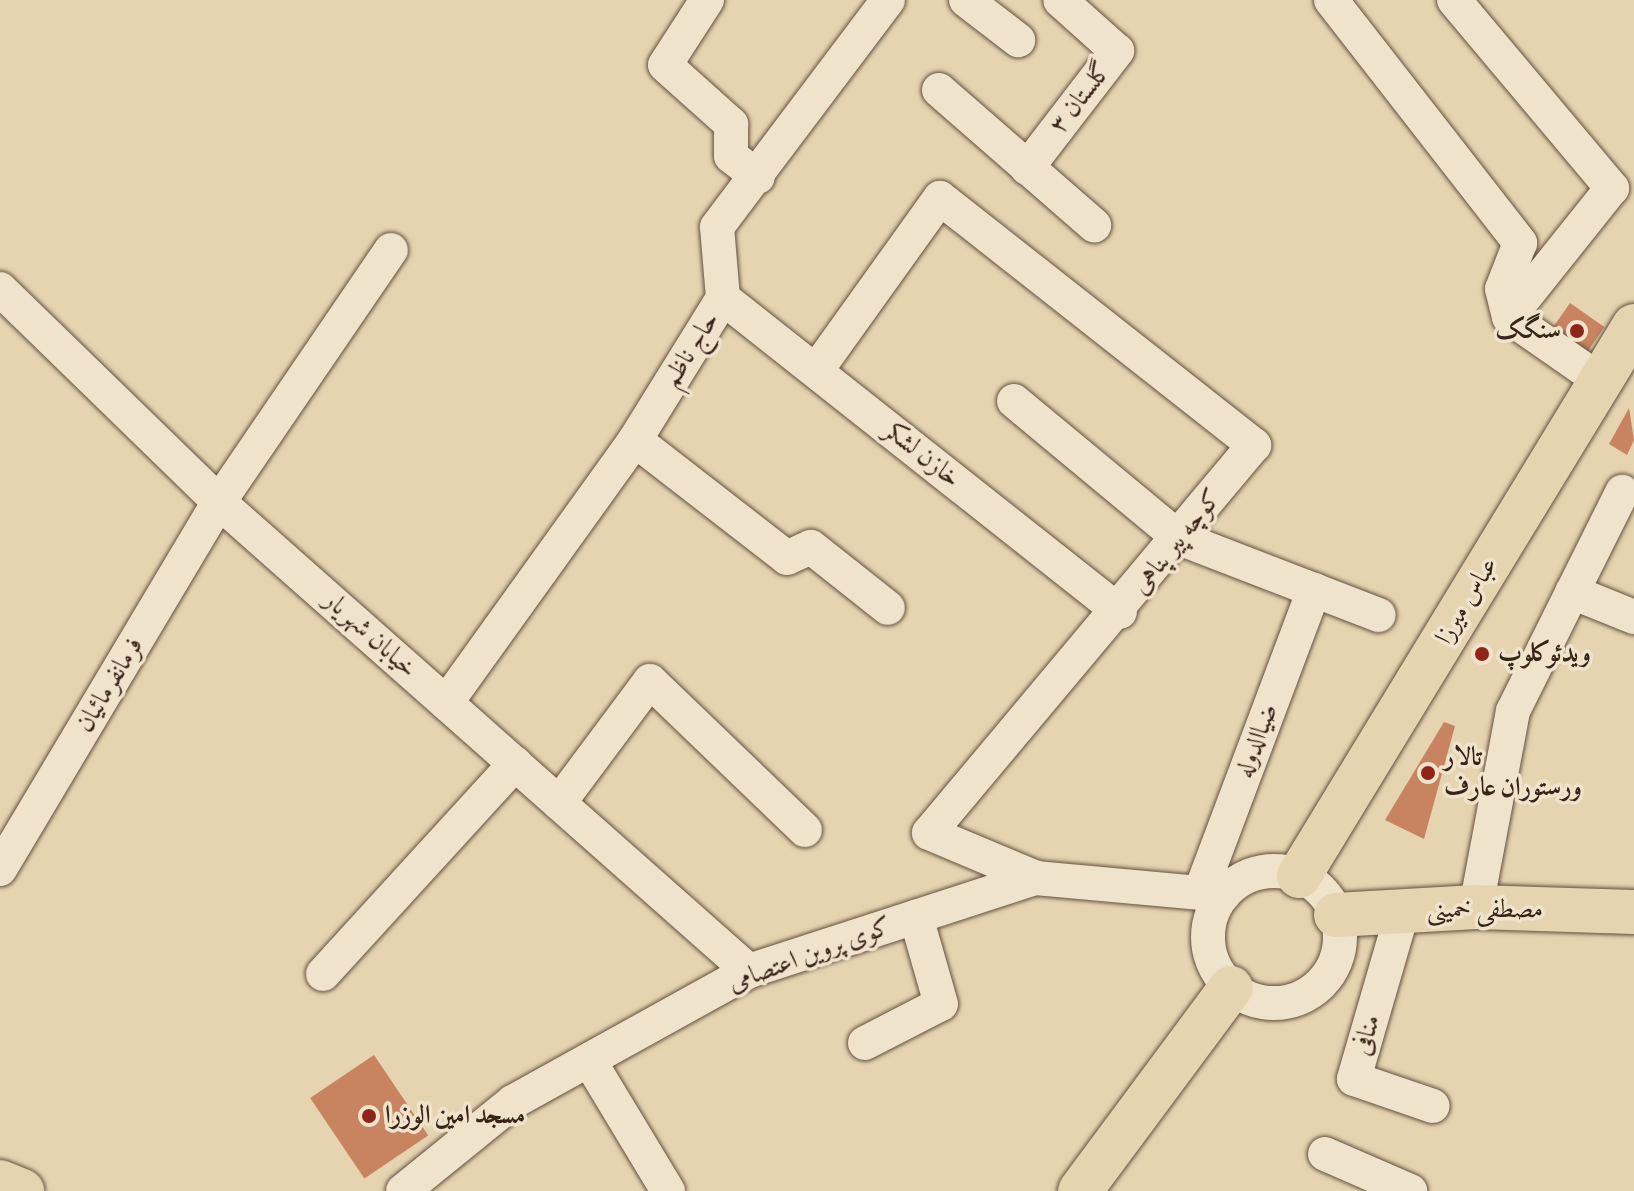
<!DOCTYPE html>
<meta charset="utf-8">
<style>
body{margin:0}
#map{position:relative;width:1634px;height:1191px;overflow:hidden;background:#e6d4b1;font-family:"Libre Bodoni",Amiri,serif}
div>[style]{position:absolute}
.building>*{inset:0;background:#c88360;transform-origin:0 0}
.roads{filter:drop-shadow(0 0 2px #64503e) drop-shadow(0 0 2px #64503e)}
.minor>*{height:34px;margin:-17px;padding:0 17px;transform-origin:17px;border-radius:17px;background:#efe3cc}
.minor>.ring{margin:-17px;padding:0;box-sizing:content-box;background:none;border:34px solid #efe3cc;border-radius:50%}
.major>*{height:44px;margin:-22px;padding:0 22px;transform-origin:22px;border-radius:22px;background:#e6d4b1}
.dots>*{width:22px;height:22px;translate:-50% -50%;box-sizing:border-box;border:4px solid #efe3cc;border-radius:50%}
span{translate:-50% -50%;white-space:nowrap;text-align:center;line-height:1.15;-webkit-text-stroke:7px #efe3cc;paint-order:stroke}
.street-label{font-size:26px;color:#392418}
.poi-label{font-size:26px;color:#392418;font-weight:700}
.right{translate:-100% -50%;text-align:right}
.left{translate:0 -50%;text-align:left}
</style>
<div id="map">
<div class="building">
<i style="left:1570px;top:303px;width:42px;height:37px;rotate:35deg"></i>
<i style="clip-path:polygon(1629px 408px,1634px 440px,1627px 455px,1609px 444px)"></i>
<i style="clip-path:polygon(1444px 722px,1455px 726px,1424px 839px,1385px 820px)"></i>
<i style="left:374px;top:1055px;width:97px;height:77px;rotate:56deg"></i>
</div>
<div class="roads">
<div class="minor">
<i style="left:707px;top:0;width:77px;rotate:122.9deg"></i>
<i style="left:665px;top:65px;width:89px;rotate:41.8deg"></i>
<i style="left:731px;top:124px;width:32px;rotate:90deg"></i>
<i style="left:731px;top:156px;width:34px;rotate:38deg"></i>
<i style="left:966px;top:0;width:66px;rotate:37.6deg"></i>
<i style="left:1331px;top:0;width:308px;rotate:52.1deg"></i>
<i style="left:1520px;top:243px;width:49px;rotate:111.4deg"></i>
<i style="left:1502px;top:289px;width:29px;rotate:76deg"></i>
<i style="left:1509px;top:317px;width:112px;rotate:34.8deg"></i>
<i style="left:1454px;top:0;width:246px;rotate:50deg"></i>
<i style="left:1612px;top:188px;width:165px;rotate:128.6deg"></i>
<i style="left:939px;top:90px;width:206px;rotate:41.1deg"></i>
<i style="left:1027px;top:168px;width:148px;rotate:-52.4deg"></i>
<i style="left:1117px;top:51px;width:76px;rotate:-138.2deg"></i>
<i style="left:0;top:289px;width:305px;rotate:44.2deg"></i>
<i style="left:219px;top:502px;width:708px;rotate:41.51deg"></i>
<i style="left:723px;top:298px;width:506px;rotate:38.34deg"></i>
<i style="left:816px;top:371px;width:213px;rotate:-54.4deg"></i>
<i style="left:940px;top:198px;width:400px;rotate:38.2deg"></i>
<i style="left:1254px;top:445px;width:506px;rotate:129.95deg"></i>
<i style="left:929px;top:833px;width:116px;rotate:22.8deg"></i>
<i style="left:1014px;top:401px;width:214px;rotate:39.7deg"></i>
<i style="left:1179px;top:538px;width:214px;rotate:21.1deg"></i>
<i style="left:635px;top:440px;width:192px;rotate:37.8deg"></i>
<i style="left:787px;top:558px;width:26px;rotate:-25deg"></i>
<i style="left:811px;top:547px;width:98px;rotate:38.4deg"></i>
<i style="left:1572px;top:592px;width:67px;rotate:22deg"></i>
<i style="left:446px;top:703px;width:324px;rotate:-54.3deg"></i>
<i style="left:635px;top:440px;width:167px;rotate:-58.2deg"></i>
<i style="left:723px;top:298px;width:71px;rotate:-94.8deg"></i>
<i style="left:717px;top:227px;width:284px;rotate:-53deg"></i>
<i style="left:559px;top:803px;width:152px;rotate:-53.3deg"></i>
<i style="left:650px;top:681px;width:215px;rotate:43.9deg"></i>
<i style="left:0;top:869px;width:427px;rotate:-59.2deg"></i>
<i style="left:219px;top:502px;width:305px;rotate:-55.7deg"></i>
<i class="ring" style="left:1208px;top:871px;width:98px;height:98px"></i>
<i style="left:1200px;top:893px;width:324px;rotate:-69.4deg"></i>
<i style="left:1476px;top:907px;width:199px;rotate:-79.3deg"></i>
<i style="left:1513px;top:711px;width:245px;rotate:-63.5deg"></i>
<i style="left:1403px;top:910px;width:176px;rotate:106.2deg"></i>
<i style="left:1354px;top:1079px;width:83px;rotate:18.9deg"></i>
<i style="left:323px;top:974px;width:285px;rotate:-47.6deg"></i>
<i style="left:865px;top:1043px;width:85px;rotate:-27.2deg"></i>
<i style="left:941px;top:1004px;width:91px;rotate:-106deg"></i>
<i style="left:589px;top:1060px;width:153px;rotate:58.9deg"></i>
<i style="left:1325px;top:1154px;width:93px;rotate:23.5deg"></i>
<i style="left:403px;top:1191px;width:141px;rotate:-39deg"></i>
<i style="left:513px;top:1102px;width:270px;rotate:-29deg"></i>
<i style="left:749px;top:971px;width:302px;rotate:-18deg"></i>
<i style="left:1036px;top:878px;width:188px;rotate:5.2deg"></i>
</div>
<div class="major">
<i style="left:1299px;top:876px;width:644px;rotate:-58.65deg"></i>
<i style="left:1336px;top:915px;width:140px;rotate:-3.3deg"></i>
<i style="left:1476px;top:907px;width:158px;rotate:1.8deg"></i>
<i style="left:0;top:1182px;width:24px;rotate:22deg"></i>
<i style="left:1080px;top:1191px;width:253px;rotate:-53.4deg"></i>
</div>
</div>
<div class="dots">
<i style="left:1577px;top:331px;background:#8f2418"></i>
<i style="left:1482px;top:654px;background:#8f2418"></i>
<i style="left:1428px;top:773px;background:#8f2418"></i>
<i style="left:369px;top:1116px;background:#8f2418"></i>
</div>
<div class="street-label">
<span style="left:1081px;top:98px;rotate:-52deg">گلستان ۳</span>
<span style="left:691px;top:350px;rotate:-58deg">حاج ناظم</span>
<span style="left:922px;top:455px;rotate:38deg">خازن لشکر</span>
<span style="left:1177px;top:542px;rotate:-51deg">کوچه پیر پناهی</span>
<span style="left:1467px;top:601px;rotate:-59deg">عباس میرزا</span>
<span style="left:370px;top:635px;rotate:42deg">خیابان شهریار</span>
<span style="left:110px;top:685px;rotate:-59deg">فرمانفرمائیان</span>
<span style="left:1257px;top:741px;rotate:-69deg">ضیاالدوله</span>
<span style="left:1485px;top:910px">مصطفی خمینی</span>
<span style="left:810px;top:955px;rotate:-20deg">کوی پروین اعتصامی</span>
<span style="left:1367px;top:1035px;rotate:-73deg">منافی</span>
</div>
<div class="poi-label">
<span class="right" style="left:1561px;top:331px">سنگک</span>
<span class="left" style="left:1498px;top:654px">ویدئوکلوپ</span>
<span class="left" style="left:1444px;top:773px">تالار<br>ورستوران عارف</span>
<span class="left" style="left:385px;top:1116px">مسجد امین الوزرا</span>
</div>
</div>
